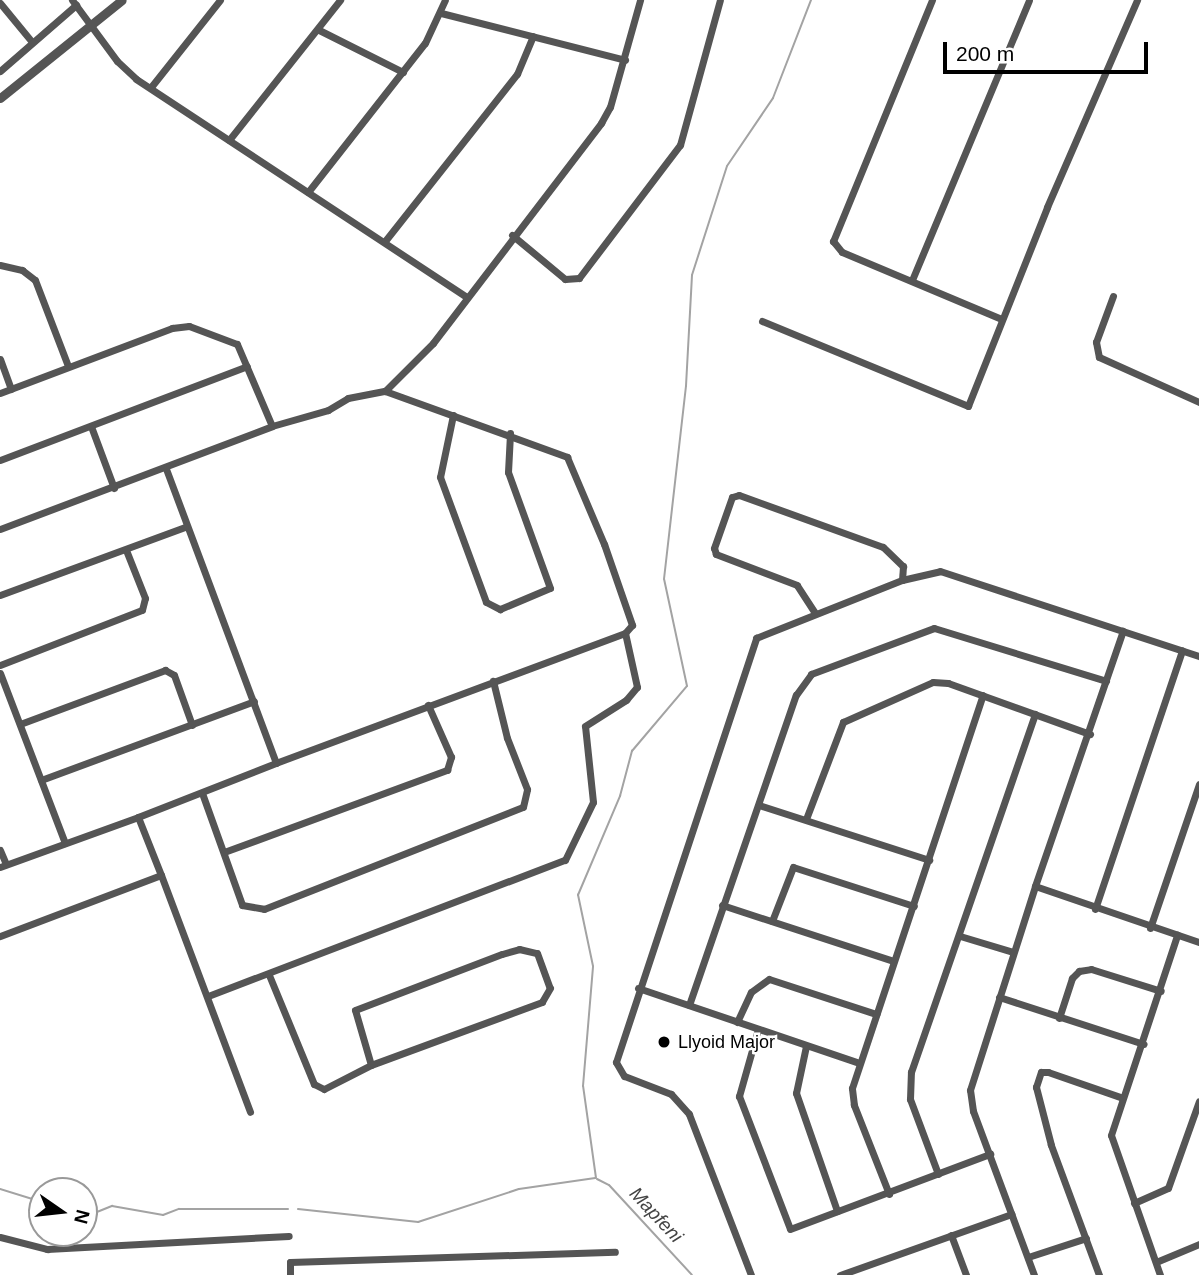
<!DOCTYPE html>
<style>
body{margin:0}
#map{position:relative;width:1199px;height:1275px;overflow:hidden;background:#fff;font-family:Arial,sans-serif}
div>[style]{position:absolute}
.stream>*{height:2px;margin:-1px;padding:0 1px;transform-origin:1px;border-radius:1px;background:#a3a3a3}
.minor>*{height:7px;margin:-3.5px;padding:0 3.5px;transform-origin:3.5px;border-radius:3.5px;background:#555}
.tertiary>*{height:9px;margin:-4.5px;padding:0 4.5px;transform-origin:4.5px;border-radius:4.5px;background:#555}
.dots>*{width:19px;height:19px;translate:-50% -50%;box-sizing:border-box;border:4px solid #fff;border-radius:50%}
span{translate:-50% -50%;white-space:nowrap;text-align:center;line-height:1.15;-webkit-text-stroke:5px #fff;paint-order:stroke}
.poi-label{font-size:18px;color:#000}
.left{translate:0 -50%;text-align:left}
.water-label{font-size:19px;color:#444;font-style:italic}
.north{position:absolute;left:28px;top:1177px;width:70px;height:70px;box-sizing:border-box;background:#fff;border:2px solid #999;border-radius:50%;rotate:104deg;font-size:19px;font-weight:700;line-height:28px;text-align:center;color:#000}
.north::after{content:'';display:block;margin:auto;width:24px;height:32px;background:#000;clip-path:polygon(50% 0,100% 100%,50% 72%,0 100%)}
.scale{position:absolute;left:943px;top:42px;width:205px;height:32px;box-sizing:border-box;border:4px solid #000;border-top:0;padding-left:9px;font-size:21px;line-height:24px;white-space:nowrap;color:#000;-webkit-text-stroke:5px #fff;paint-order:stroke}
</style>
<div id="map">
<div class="stream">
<i style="left:596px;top:1178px;width:93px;rotate:-98deg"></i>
<i style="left:583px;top:1086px;width:120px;rotate:-85.2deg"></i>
<i style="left:593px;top:966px;width:73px;rotate:-101.9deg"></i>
<i style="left:578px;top:895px;width:108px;rotate:-67deg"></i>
<i style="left:620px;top:796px;width:47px;rotate:-75.1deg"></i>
<i style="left:632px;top:751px;width:85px;rotate:-49.8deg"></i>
<i style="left:687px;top:686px;width:109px;rotate:-102.1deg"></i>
<i style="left:664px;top:579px;width:194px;rotate:-83.5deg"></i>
<i style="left:686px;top:386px;width:111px;rotate:-86.9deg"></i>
<i style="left:692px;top:275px;width:114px;rotate:-72.2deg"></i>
<i style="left:727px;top:166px;width:82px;rotate:-55.9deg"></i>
<i style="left:773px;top:98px;width:105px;rotate:-68.8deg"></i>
<i style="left:597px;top:1179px;width:13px;rotate:27deg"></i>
<i style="left:609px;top:1185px;width:122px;rotate:47.3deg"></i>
<i style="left:0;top:1189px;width:44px;rotate:17.2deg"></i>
<i style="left:298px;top:1209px;width:121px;rotate:6.2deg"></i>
<i style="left:418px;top:1222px;width:106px;rotate:-18.1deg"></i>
<i style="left:519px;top:1189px;width:77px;rotate:-8.2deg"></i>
<i style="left:84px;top:1211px;width:9px;rotate:21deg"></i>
<i style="left:92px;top:1214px;width:22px;rotate:-22deg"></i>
<i style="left:112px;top:1206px;width:52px;rotate:10deg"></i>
<i style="left:163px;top:1215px;width:17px;rotate:-21deg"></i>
<i style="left:179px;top:1209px;width:109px"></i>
</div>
<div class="minor">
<i style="left:72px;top:0;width:76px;rotate:53.6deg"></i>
<i style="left:117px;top:61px;width:26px;rotate:43deg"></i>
<i style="left:136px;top:79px;width:396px;rotate:33.4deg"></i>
<i style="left:932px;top:0;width:261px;rotate:112.3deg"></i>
<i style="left:833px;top:241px;width:14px;rotate:51deg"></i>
<i style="left:842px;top:252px;width:173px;rotate:22.8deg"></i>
<i style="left:0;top:3px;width:50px;rotate:50.6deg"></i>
<i style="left:441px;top:13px;width:190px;rotate:14.3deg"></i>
<i style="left:319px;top:30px;width:94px;rotate:26.6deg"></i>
<i style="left:0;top:71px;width:101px;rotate:-41deg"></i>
<i style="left:151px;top:87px;width:111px;rotate:-51.6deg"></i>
<i style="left:229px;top:140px;width:179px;rotate:-51.6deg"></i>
<i style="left:308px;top:192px;width:189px;rotate:-51.9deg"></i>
<i style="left:425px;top:43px;width:47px;rotate:-65.1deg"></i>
<i style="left:512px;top:235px;width:69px;rotate:39.7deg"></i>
<i style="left:565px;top:279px;width:14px;rotate:-4deg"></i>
<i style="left:579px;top:278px;width:167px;rotate:-52.8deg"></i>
<i style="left:680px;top:145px;width:150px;rotate:-74.6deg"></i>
<i style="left:385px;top:241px;width:213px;rotate:-51.7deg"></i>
<i style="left:517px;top:74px;width:41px;rotate:-67.2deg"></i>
<i style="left:0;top:265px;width:23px;rotate:13deg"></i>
<i style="left:22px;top:270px;width:16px;rotate:38deg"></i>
<i style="left:35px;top:280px;width:92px;rotate:69deg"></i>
<i style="left:912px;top:280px;width:303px;rotate:-67.3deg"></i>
<i style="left:1113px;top:296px;width:49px;rotate:110.3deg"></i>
<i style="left:1096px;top:342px;width:15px;rotate:79deg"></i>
<i style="left:1099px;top:357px;width:110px;rotate:24.2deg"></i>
<i style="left:762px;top:321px;width:223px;rotate:22.4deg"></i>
<i style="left:968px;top:406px;width:214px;rotate:-68.3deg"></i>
<i style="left:1047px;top:207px;width:226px;rotate:-66.5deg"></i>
<i style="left:0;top:359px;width:32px;rotate:70deg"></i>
<i style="left:385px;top:391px;width:68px;rotate:-45deg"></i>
<i style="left:433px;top:343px;width:277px;rotate:-52.6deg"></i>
<i style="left:601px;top:123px;width:18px;rotate:-61deg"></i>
<i style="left:610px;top:107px;width:111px;rotate:-74.3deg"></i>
<i style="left:0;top:393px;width:184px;rotate:-20.7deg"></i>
<i style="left:172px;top:328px;width:17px;rotate:-7deg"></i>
<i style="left:189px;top:326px;width:51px;rotate:20.6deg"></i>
<i style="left:237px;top:344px;width:89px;rotate:66.9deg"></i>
<i style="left:453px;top:415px;width:63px;rotate:101.8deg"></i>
<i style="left:440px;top:477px;width:133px;rotate:69.8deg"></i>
<i style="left:486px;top:602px;width:16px;rotate:27deg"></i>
<i style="left:500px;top:609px;width:54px;rotate:-22.8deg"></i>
<i style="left:550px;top:588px;width:123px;rotate:-109.9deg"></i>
<i style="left:508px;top:472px;width:39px;rotate:-87deg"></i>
<i style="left:92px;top:429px;width:63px;rotate:69.6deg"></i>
<i style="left:0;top:460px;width:264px;rotate:-20.8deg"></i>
<i style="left:0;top:529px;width:291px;rotate:-20.7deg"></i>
<i style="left:272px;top:426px;width:58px;rotate:-15.9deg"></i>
<i style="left:328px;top:410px;width:23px;rotate:-31deg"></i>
<i style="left:348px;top:398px;width:38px;rotate:-11deg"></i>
<i style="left:385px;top:391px;width:194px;rotate:19.9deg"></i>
<i style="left:567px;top:457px;width:95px;rotate:67deg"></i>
<i style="left:604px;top:544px;width:86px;rotate:70.9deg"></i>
<i style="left:632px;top:625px;width:11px;rotate:131deg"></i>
<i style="left:625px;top:633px;width:372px;rotate:159.6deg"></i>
<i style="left:276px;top:763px;width:314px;rotate:-110.5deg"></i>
<i style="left:0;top:595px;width:197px;rotate:-20.2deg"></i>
<i style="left:815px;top:613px;width:33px;rotate:-123deg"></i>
<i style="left:797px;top:585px;width:87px;rotate:-159.1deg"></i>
<i style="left:716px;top:554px;width:6px;rotate:-108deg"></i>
<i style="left:714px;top:548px;width:54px;rotate:-70.6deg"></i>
<i style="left:732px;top:497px;width:7px;rotate:-16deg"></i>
<i style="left:739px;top:495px;width:153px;rotate:19.9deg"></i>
<i style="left:883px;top:547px;width:28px;rotate:44deg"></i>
<i style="left:903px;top:566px;width:14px;rotate:94deg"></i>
<i style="left:0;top:665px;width:152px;rotate:-21.2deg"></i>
<i style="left:142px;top:610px;width:12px;rotate:-76deg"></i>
<i style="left:145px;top:598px;width:52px;rotate:-111.6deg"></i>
<i style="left:0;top:673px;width:182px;rotate:69.1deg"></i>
<i style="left:20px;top:724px;width:155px;rotate:-20.4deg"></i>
<i style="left:165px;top:670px;width:10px;rotate:29deg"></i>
<i style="left:174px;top:675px;width:53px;rotate:70.2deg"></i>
<i style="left:41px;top:780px;width:227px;rotate:-20.3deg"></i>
<i style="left:202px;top:793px;width:119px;rotate:70.3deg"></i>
<i style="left:242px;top:905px;width:22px;rotate:10deg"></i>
<i style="left:264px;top:909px;width:278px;rotate:-21.5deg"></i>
<i style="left:523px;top:807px;width:18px;rotate:-77deg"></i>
<i style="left:527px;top:789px;width:55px;rotate:-111.4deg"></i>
<i style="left:507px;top:738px;width:59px;rotate:-103.8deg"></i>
<i style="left:759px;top:805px;width:179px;rotate:17.9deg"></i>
<i style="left:138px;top:817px;width:148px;rotate:-21.4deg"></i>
<i style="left:806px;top:819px;width:104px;rotate:-69.1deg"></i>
<i style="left:843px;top:722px;width:98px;rotate:-24deg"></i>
<i style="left:933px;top:682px;width:15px;rotate:4deg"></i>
<i style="left:948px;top:683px;width:151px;rotate:19.8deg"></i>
<i style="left:0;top:850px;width:15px;rotate:67deg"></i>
<i style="left:224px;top:852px;width:238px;rotate:-20.2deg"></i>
<i style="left:447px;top:770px;width:14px;rotate:-73deg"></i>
<i style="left:451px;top:757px;width:57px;rotate:-113.9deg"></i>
<i style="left:0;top:867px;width:147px;rotate:-19.9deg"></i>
<i style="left:138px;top:817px;width:62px;rotate:68.4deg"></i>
<i style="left:161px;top:875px;width:172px;rotate:159.2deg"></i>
<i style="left:161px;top:875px;width:253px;rotate:69.4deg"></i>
<i style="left:1035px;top:886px;width:173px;rotate:18.9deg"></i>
<i style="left:722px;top:905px;width:180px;rotate:18.1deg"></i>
<i style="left:1095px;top:909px;width:273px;rotate:-71.4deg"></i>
<i style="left:772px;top:921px;width:58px;rotate:-68.7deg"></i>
<i style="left:793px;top:867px;width:127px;rotate:17.9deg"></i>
<i style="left:1150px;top:928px;width:152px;rotate:-71.2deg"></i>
<i style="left:960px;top:936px;width:55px;rotate:16.8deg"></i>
<i style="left:269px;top:975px;width:118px;rotate:67.6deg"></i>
<i style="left:314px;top:1084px;width:11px;rotate:27deg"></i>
<i style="left:324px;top:1089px;width:53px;rotate:-27.1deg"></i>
<i style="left:371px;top:1065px;width:57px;rotate:-106.2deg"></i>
<i style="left:355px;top:1010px;width:157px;rotate:-20.9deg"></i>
<i style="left:502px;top:954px;width:18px;rotate:-16deg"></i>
<i style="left:519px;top:949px;width:18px;rotate:13deg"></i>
<i style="left:537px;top:953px;width:37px;rotate:70deg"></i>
<i style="left:550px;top:988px;width:16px;rotate:120deg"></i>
<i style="left:542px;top:1002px;width:182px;rotate:159.8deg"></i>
<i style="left:638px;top:988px;width:231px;rotate:18.7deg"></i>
<i style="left:208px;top:996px;width:382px;rotate:-20.9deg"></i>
<i style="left:565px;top:860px;width:64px;rotate:-64.2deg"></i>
<i style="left:593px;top:802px;width:76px;rotate:-96deg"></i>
<i style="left:585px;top:726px;width:49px;rotate:-32.4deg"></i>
<i style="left:626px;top:700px;width:17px;rotate:-50deg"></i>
<i style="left:637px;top:687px;width:55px;rotate:-102.5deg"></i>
<i style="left:999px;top:997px;width:152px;rotate:18deg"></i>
<i style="left:689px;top:1005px;width:328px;rotate:-71deg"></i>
<i style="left:796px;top:695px;width:26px;rotate:-54deg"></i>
<i style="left:811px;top:674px;width:131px;rotate:-20.5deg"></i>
<i style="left:934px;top:628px;width:180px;rotate:17.1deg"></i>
<i style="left:1059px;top:1018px;width:42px;rotate:-72deg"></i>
<i style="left:1072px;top:978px;width:10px;rotate:-45deg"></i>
<i style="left:1079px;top:971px;width:12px;rotate:-9deg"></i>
<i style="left:1091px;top:969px;width:73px;rotate:17.4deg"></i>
<i style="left:737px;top:1022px;width:33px;rotate:-65deg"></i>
<i style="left:751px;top:992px;width:22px;rotate:-36deg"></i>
<i style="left:769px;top:979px;width:113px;rotate:18.1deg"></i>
<i style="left:758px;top:1029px;width:70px;rotate:105.8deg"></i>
<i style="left:739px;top:1096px;width:142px;rotate:69deg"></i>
<i style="left:790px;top:1229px;width:214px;rotate:-20.6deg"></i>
<i style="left:806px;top:1046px;width:48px;rotate:102deg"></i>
<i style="left:796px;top:1093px;width:125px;rotate:70.8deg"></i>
<i style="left:938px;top:1174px;width:80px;rotate:-110.5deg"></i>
<i style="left:910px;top:1099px;width:27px;rotate:-88deg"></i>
<i style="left:911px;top:1072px;width:379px;rotate:-70.9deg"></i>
<i style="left:889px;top:1194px;width:96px;rotate:-111.5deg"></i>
<i style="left:854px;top:1105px;width:17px;rotate:-97deg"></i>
<i style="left:852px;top:1088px;width:414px;rotate:-71.6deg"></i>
<i style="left:1134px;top:1203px;width:37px;rotate:-24deg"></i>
<i style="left:1168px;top:1188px;width:92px;rotate:-70.4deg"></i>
<i style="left:951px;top:1235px;width:43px;rotate:69.4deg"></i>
<i style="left:0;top:1237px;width:49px;rotate:14.3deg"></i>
<i style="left:47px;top:1249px;width:242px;rotate:-3.1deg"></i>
<i style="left:1028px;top:1257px;width:61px;rotate:-18.1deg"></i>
<i style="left:1156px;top:1262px;width:47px;rotate:-22.7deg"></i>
<i style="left:290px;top:1275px;width:13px;rotate:-90deg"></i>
<i style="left:290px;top:1262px;width:325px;rotate:-1.8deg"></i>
<i style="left:751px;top:1275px;width:173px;rotate:-111.1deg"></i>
<i style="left:689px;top:1114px;width:27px;rotate:-132deg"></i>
<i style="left:671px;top:1094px;width:50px;rotate:-159deg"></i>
<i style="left:624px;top:1076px;width:16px;rotate:-120deg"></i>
<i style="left:616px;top:1062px;width:447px;rotate:-71.7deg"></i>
<i style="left:756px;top:638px;width:157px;rotate:-21.7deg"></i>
<i style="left:902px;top:580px;width:39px;rotate:-13deg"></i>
<i style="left:940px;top:571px;width:273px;rotate:18.2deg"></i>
<i style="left:840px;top:1275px;width:182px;rotate:-19.6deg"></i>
<i style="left:1034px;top:1275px;width:175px;rotate:-110.4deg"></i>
<i style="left:973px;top:1111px;width:21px;rotate:-98deg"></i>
<i style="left:970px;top:1090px;width:214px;rotate:-72.3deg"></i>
<i style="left:1035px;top:886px;width:270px;rotate:-71deg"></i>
<i style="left:1099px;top:1275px;width:139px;rotate:-110.3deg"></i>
<i style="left:1051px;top:1145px;width:60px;rotate:-104.5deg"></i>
<i style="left:1036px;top:1087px;width:16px;rotate:-72deg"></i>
<i style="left:1041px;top:1072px;width:7px"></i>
<i style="left:1048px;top:1072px;width:79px;rotate:19.1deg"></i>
<i style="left:1160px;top:1275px;width:148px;rotate:-109.3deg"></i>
<i style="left:1111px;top:1135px;width:211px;rotate:-71.7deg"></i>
</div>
<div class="tertiary">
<i style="left:0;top:98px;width:156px;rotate:-38.8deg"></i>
</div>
<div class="dots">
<i style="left:664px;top:1042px;background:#000"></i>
</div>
<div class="poi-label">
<span class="left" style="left:678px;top:1042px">Llyoid Major</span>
</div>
<div class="water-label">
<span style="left:656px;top:1215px;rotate:47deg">Mapfeni</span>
</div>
<div class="north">N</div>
<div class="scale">200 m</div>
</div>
